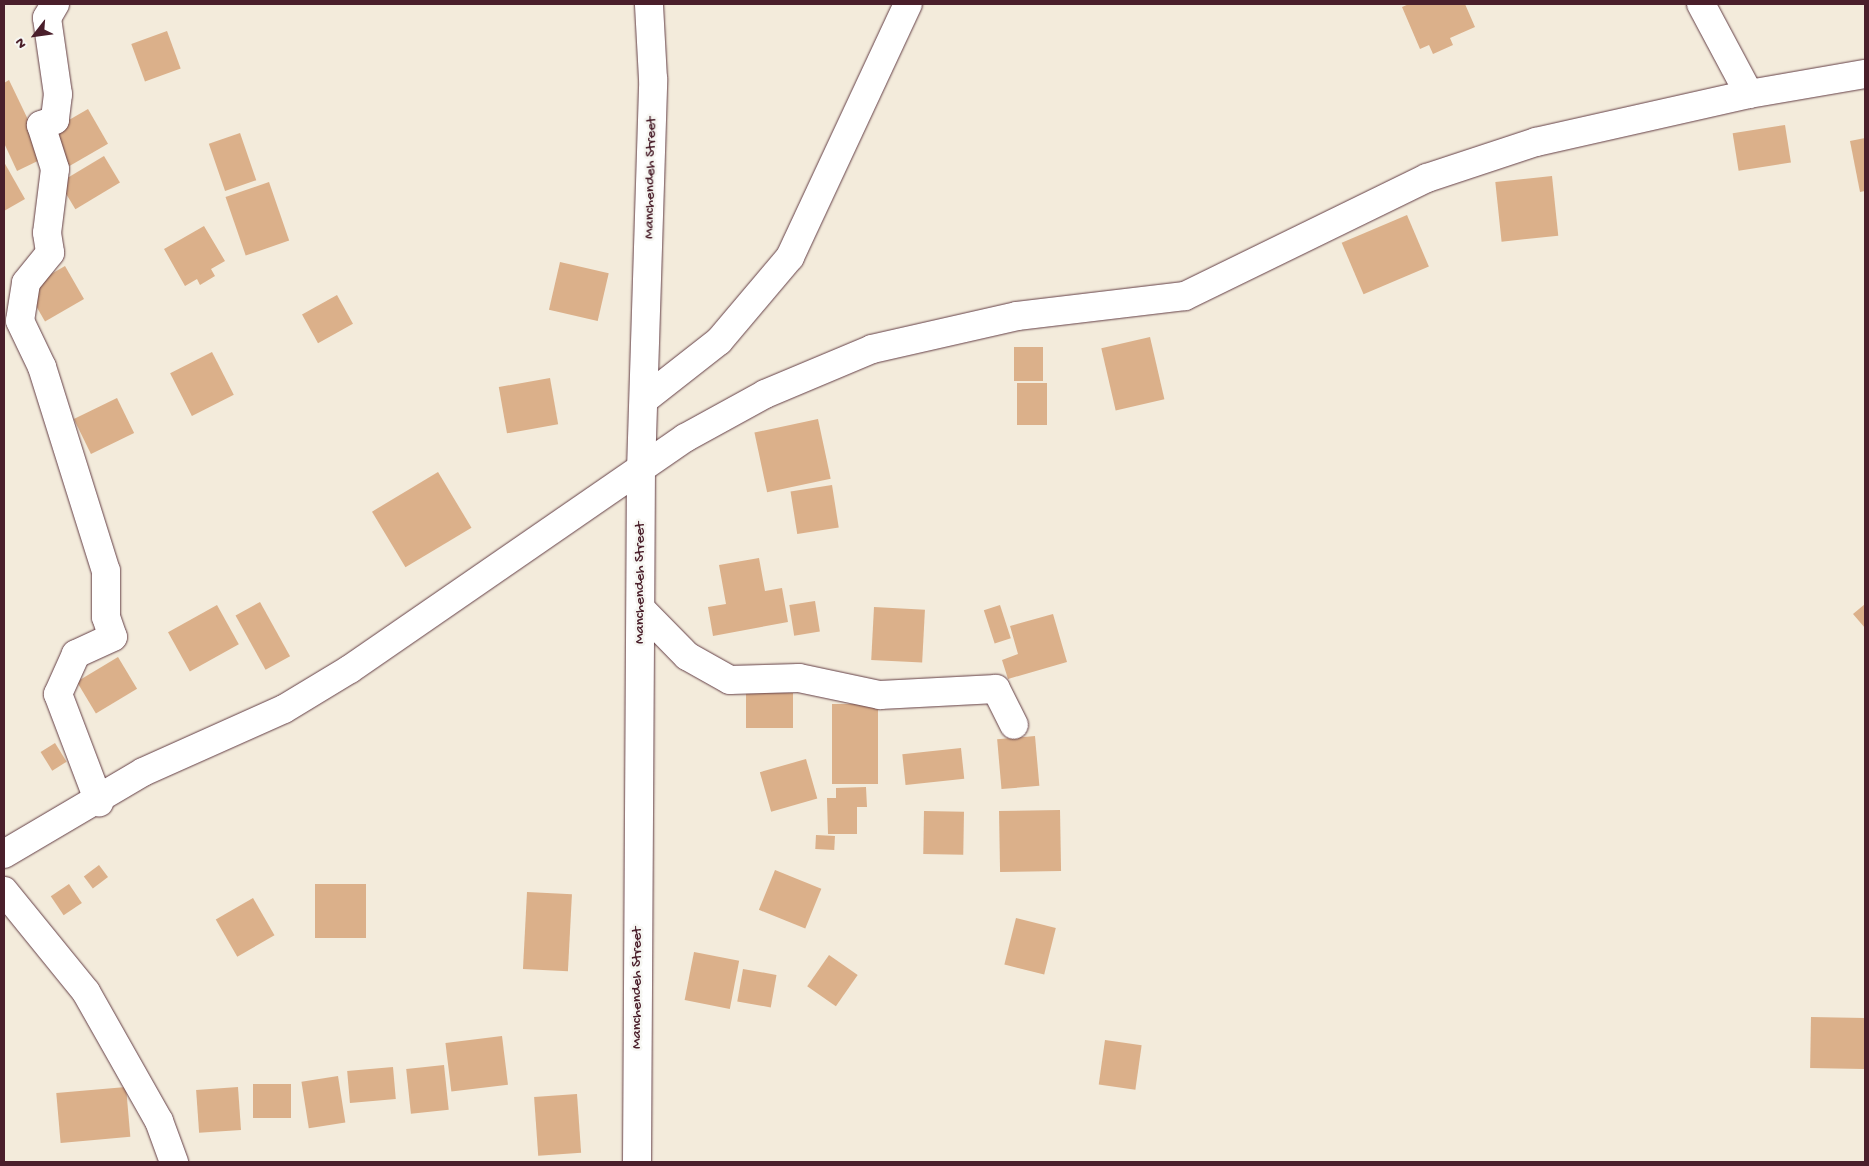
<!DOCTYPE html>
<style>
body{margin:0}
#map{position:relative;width:1869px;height:1166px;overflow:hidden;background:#f3ebdb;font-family:"Gochi Hand",sans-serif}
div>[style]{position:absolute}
.building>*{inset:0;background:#dbb08a;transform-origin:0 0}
.roads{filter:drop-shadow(0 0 1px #633e45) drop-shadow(0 0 1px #633e45)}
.street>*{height:28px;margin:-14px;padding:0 14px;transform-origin:14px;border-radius:14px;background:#fff}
span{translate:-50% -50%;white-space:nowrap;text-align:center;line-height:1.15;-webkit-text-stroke:5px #f6f6f2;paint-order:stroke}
.street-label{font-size:15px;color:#4a1f2b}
.frame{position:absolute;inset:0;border:5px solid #4a1f2b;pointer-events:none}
.north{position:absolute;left:10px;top:10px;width:50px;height:50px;-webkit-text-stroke:4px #f6f6f2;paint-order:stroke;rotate:240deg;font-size:14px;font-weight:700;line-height:20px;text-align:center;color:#4a1f2b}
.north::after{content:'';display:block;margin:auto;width:18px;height:22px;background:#4a1f2b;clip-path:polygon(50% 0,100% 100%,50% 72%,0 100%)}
</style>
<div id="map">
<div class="building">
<i style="clip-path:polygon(1409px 4px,1465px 4px,1475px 27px,1450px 38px,1453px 45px,1433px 54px,1429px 45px,1420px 49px,1402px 7px)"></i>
<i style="left:167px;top:31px;width:40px;height:38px;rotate:70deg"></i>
<i style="clip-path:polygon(9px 80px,46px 157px,17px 171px,4px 143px,4px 83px)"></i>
<i style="left:88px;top:109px;width:40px;height:49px;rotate:60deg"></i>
<i style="left:1785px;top:125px;width:38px;height:53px;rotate:81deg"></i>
<i style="left:240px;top:133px;width:50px;height:33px;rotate:71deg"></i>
<i style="clip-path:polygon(1865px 138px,1865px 191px,1860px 192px,1850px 141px)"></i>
<i style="left:104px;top:156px;width:31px;height:52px;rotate:59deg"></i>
<i style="clip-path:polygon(4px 162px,25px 199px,4px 211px)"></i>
<i style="left:1552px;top:176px;width:60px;height:57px;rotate:84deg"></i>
<i style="left:269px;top:182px;width:62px;height:46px;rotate:71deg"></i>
<i style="left:1407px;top:215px;width:56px;height:71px;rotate:67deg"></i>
<i style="clip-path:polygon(204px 226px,225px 261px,211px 269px,215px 276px,200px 285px,197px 279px,185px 286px,164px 249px)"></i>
<i style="left:560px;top:262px;width:50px;height:49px;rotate:13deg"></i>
<i style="left:65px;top:266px;width:38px;height:45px;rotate:60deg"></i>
<i style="left:337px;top:295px;width:33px;height:40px;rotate:61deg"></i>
<i style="left:1150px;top:337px;width:64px;height:50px;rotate:77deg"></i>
<i style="left:1014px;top:347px;width:29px;height:34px"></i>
<i style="left:212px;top:352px;width:48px;height:47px;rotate:63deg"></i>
<i style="left:550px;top:378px;width:47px;height:52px;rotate:80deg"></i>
<i style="left:1017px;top:383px;width:30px;height:42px"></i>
<i style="left:117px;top:398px;width:39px;height:48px;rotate:64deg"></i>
<i style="left:818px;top:419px;width:61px;height:65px;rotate:78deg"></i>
<i style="left:438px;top:472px;width:65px;height:77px;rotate:59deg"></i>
<i style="left:832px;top:485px;width:43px;height:42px;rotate:81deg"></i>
<i style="clip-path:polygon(759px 558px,765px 591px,782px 588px,788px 622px,713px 636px,708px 607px,726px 604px,719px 565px)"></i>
<i style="left:815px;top:601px;width:31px;height:26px;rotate:81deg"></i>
<i style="left:260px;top:602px;width:62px;height:28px;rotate:61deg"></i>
<i style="clip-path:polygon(1865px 604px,1865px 628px,1853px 614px)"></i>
<i style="left:217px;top:605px;width:45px;height:56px;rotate:61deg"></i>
<i style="left:1000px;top:605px;width:35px;height:17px;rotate:72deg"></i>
<i style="left:874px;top:607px;width:51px;height:53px;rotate:3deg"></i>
<i style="clip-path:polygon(1053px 614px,1067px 662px,1008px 679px,1002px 660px,1018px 654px,1010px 626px)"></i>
<i style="left:118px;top:657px;width:37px;height:48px;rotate:59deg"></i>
<i style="left:746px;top:693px;width:47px;height:35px"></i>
<i style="left:832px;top:704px;width:46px;height:80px"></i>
<i style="left:1035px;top:736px;width:50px;height:38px;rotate:85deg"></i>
<i style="left:55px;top:743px;width:22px;height:17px;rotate:58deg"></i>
<i style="left:961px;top:748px;width:31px;height:59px;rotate:84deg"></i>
<i style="left:806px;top:759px;width:41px;height:48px;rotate:74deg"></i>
<i style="clip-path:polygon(866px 787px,867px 807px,857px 807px,857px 834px,828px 834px,827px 798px,836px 798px,836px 788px)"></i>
<i style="left:1060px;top:810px;width:61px;height:61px;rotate:89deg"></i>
<i style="left:924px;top:811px;width:40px;height:43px;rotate:1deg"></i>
<i style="left:816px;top:835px;width:19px;height:14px;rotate:3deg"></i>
<i style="left:99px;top:865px;width:15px;height:19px;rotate:53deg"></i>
<i style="left:775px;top:870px;width:50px;height:43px;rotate:22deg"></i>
<i style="left:69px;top:884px;width:23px;height:22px;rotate:56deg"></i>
<i style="left:315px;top:884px;width:51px;height:54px"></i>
<i style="left:527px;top:892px;width:45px;height:77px;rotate:3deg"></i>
<i style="left:253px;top:898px;width:43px;height:43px;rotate:60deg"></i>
<i style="left:1016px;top:918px;width:41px;height:48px;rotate:14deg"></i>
<i style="left:694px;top:952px;width:46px;height:49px;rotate:11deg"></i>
<i style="left:829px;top:955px;width:35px;height:38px;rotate:35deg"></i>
<i style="left:743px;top:969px;width:34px;height:33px;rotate:10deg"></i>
<i style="left:1811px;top:1017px;width:54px;height:51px;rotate:1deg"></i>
<i style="left:502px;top:1036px;width:49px;height:57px;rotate:83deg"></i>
<i style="left:1105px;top:1040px;width:37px;height:45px;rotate:8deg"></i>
<i style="left:444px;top:1065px;width:45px;height:38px;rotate:84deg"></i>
<i style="left:393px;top:1067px;width:32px;height:46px;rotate:85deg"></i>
<i style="left:338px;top:1076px;width:47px;height:37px;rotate:81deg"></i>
<i style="left:291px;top:1084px;width:34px;height:38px;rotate:90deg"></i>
<i style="left:126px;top:1087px;width:50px;height:70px;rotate:85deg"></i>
<i style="left:238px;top:1087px;width:43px;height:42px;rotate:86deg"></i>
<i style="left:577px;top:1094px;width:59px;height:43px;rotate:86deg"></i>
</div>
<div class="roads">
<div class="street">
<i style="left:55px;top:4px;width:16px;rotate:120deg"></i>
<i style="left:47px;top:18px;width:77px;rotate:81.8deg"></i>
<i style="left:58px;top:94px;width:26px;rotate:97deg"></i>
<i style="left:55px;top:120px;width:15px;rotate:160deg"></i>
<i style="left:41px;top:125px;width:46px;rotate:72.3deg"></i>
<i style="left:55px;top:169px;width:64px;rotate:97.1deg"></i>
<i style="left:47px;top:233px;width:20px;rotate:81deg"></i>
<i style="left:50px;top:253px;width:38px;rotate:129deg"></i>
<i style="left:26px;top:283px;width:38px;rotate:99deg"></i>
<i style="left:20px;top:321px;width:51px;rotate:64.4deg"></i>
<i style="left:42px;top:367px;width:214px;rotate:72.6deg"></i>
<i style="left:106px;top:571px;width:46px;rotate:90deg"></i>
<i style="left:106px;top:617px;width:21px;rotate:71deg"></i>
<i style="left:113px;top:637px;width:41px;rotate:155.3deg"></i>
<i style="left:76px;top:654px;width:44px;rotate:114.2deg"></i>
<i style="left:58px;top:694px;width:116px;rotate:69.2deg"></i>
<i style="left:1701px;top:4px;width:102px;rotate:61.9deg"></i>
<i style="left:645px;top:399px;width:94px;rotate:-38.1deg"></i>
<i style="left:719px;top:341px;width:110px;rotate:-49.8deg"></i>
<i style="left:790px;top:257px;width:279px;rotate:-65deg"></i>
<i style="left:641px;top:609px;width:66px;rotate:45.6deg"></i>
<i style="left:687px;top:656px;width:49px;rotate:29.2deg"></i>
<i style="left:730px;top:680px;width:69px;rotate:-1.7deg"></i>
<i style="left:799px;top:678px;width:83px;rotate:11.9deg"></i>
<i style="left:880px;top:695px;width:116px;rotate:-3deg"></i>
<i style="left:996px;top:689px;width:40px;rotate:63.4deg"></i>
<i style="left:4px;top:854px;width:161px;rotate:-30.5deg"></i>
<i style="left:143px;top:772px;width:154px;rotate:-24.1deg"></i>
<i style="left:284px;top:709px;width:77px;rotate:-31.2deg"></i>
<i style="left:350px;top:669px;width:407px;rotate:-34.6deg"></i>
<i style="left:685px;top:438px;width:91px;rotate:-28.8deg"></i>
<i style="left:765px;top:394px;width:116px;rotate:-22.8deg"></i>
<i style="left:872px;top:349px;width:149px;rotate:-12.8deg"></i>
<i style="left:1017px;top:316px;width:169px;rotate:-6.8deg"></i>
<i style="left:1185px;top:296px;width:269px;rotate:-26deg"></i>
<i style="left:1427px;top:178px;width:115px;rotate:-18.3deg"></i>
<i style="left:1536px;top:142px;width:218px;rotate:-12.7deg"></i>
<i style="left:1749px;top:94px;width:118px;rotate:-9.8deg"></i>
<i style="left:4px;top:891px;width:130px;rotate:50.9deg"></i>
<i style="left:86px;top:992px;width:148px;rotate:60.5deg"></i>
<i style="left:159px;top:1121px;width:44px;rotate:69.9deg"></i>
<i style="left:637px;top:1162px;width:692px;rotate:-89.67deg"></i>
<i style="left:641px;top:470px;width:391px;rotate:-88.2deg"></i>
<i style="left:653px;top:79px;width:75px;rotate:-93.1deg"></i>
</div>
</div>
<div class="street-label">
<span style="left:651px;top:178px;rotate:-89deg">Manchendeh Street</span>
<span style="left:641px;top:583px;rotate:-90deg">Manchendeh Street</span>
<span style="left:638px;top:988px;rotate:-90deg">Manchendeh Street</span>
</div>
<div class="frame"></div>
<div class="north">N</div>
</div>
